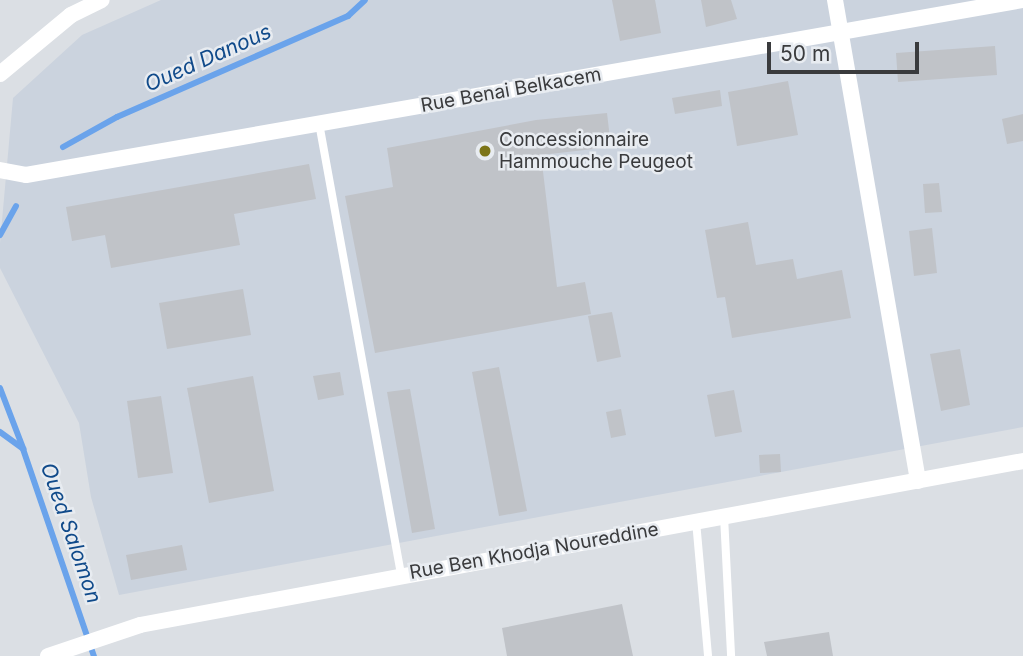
<!DOCTYPE html>
<html>
<head>
<meta charset="utf-8">
<style>
  body { margin:0 }
  #map { position:relative; width:1023px; height:656px; overflow:hidden; background:#dbdfe4; font-family:Inter,sans-serif }
  div>[style] { position:absolute }
  [style*='--x'] { left:calc(var(--x)*1px); top:calc(var(--y)*1px); width:calc(var(--w)*1px); rotate:calc(var(--a)*1deg) }
  .built>* { inset:0; background:#cbd3de }
  .stream>* { height:6px; margin:-3px; padding:0 3px; transform-origin:3px; border-radius:3px; background:#6aa3eb }
  .building>* { inset:0; background:#c0c3c8 }
  .lane>* { height:8px; margin:-4px; padding:0 4px; transform-origin:4px; border-radius:4px; background:#fff }
  .street>* { height:16px; margin:-8px; padding:0 8px; transform-origin:8px; border-radius:8px; background:#fff }
  .dots>* { width:19px; height:19px; translate:-50% -50%; box-sizing:border-box; border:4px solid #e8ecf1; border-radius:50% }
  span { translate:-50% -50%; white-space:nowrap; text-align:center; line-height:1.15; -webkit-text-stroke:5px #e8ecf1; paint-order:stroke }
  .street-label { font-size:19px; color:#3a3b3d }
  .poi-label { font-size:19px; color:#3a3b3d }
  .left { translate:0 -50%; text-align:left }
  .water-label { font-size:21px; color:#104a8a; font-style:italic }
  .scale { position:absolute; left:767px; top:42px; width:152px; height:32px; box-sizing:border-box; border:4px solid #3a3b3d; border-top:0; padding-left:9px; font-size:21px; line-height:24px; white-space:nowrap; color:#3a3b3d; -webkit-text-stroke:5px #e8ecf1; paint-order:stroke }
</style>
</head>
<body>
<div id="map">
  <div class="built">
    <div style="clip-path:polygon(161px 0,1023px 0,1023px 427px,119px 595px,91px 497px,79px 423px,0 268px,0 243px,13px 98px,82px 35px)"></div>
  </div>
  <div class="stream">
    <div style="--x:63;--y:147;--w:62;--a:-29.1"></div>
    <div style="--x:117;--y:117;--w:252;--a:-23.6"></div>
    <div style="--x:348;--y:16;--w:23;--a:-43"></div>
    <div style="--x:0;--y:235;--w:33;--a:-61"></div>
    <div style="--x:0;--y:388;--w:64;--a:69"></div>
    <div style="--x:0;--y:432;--w:29;--a:36"></div>
    <div style="--x:23;--y:449;--w:219;--a:71.1"></div>
  </div>
  <div class="building">
    <div style="clip-path:polygon(612px 0,655px 0,661px 33px,620px 41px)"></div>
    <div style="clip-path:polygon(701px 0,731px 0,737px 19px,706px 27px)"></div>
    <div style="clip-path:polygon(995px 46px,997px 75px,898px 82px,896px 53px)"></div>
    <div style="clip-path:polygon(788px 81px,798px 135px,737px 146px,728px 92px)"></div>
    <div style="clip-path:polygon(720px 90px,722px 106px,675px 114px,672px 98px)"></div>
    <div style="clip-path:polygon(607px 113px,611px 147px,541px 155px,557px 287px,585px 282px,591px 314px,375px 353px,345px 196px,393px 187px,387px 148px,536px 120px)"></div>
    <div style="clip-path:polygon(1023px 114px,1023px 141px,1007px 144px,1002px 119px)"></div>
    <div style="clip-path:polygon(309px 164px,316px 199px,234px 214px,240px 245px,111px 268px,105px 235px,72px 241px,66px 207px)"></div>
    <div style="clip-path:polygon(939px 183px,942px 212px,925px 213px,923px 184px)"></div>
    <div style="clip-path:polygon(748px 222px,756px 265px,793px 259px,797px 279px,842px 270px,851px 318px,732px 338px,725px 297px,717px 298px,705px 230px)"></div>
    <div style="clip-path:polygon(932px 228px,937px 273px,914px 276px,909px 231px)"></div>
    <div style="clip-path:polygon(243px 289px,251px 335px,167px 349px,159px 303px)"></div>
    <div style="clip-path:polygon(612px 312px,621px 357px,597px 362px,588px 316px)"></div>
    <div style="clip-path:polygon(960px 349px,970px 405px,941px 411px,930px 354px)"></div>
    <div style="clip-path:polygon(499px 367px,527px 511px,499px 516px,472px 372px)"></div>
    <div style="clip-path:polygon(340px 372px,344px 395px,318px 400px,313px 376px)"></div>
    <div style="clip-path:polygon(253px 376px,274px 491px,209px 503px,187px 388px)"></div>
    <div style="clip-path:polygon(410px 389px,435px 529px,412px 533px,387px 392px)"></div>
    <div style="clip-path:polygon(734px 390px,742px 432px,715px 437px,707px 395px)"></div>
    <div style="clip-path:polygon(161px 396px,173px 473px,138px 478px,127px 401px)"></div>
    <div style="clip-path:polygon(621px 409px,626px 435px,611px 438px,606px 412px)"></div>
    <div style="clip-path:polygon(780px 454px,781px 472px,760px 473px,759px 455px)"></div>
    <div style="clip-path:polygon(182px 545px,187px 570px,131px 580px,126px 555px)"></div>
    <div style="clip-path:polygon(622px 604px,633px 656px,507px 656px,502px 628px)"></div>
    <div style="clip-path:polygon(829px 632px,833px 656px,767px 656px,764px 642px)"></div>
  </div>
  <div class="lane">
    <div style="--x:319;--y:123;--w:460;--a:79.7"></div>
    <div style="--x:724;--y:516;--w:140;--a:87.1"></div>
    <div style="--x:696;--y:521;--w:136;--a:84.9"></div>
  </div>
  <div class="street">
    <div style="--x:835;--y:0;--w:488;--a:80.2"></div>
    <div style="--x:0;--y:74;--w:92;--a:-39.7"></div>
    <div style="--x:71;--y:15;--w:34;--a:-26"></div>
    <div style="--x:0;--y:170;--w:26;--a:11"></div>
    <div style="--x:26;--y:175;--w:1012;--a:-9.96"></div>
    <div style="--x:48;--y:656;--w:97;--a:-18.6"></div>
    <div style="--x:140;--y:625;--w:898;--a:-10.52"></div>
  </div>
  <div class="dots">
    <div style="left:485px;top:151px;background:#7c7519"></div>
  </div>
  <div class="street-label">
    <span style="left:511px;top:90px;rotate:-10deg">Rue Benai Belkacem</span>
    <span style="left:534px;top:551px;rotate:-10deg">Rue Ben Khodja Noureddine</span>
  </div>
  <div class="poi-label">
    <span class="left" style="left:499px;top:151px">Concessionnaire<br>Hammouche Peugeot</span>
  </div>
  <div class="water-label">
    <span style="left:208px;top:58px;rotate:-24deg">Oued Danous</span>
    <span style="left:71px;top:533px;rotate:71deg">Oued Salomon</span>
  </div>
  <div class="scale">50 m</div>
</div>
</body>
</html>
